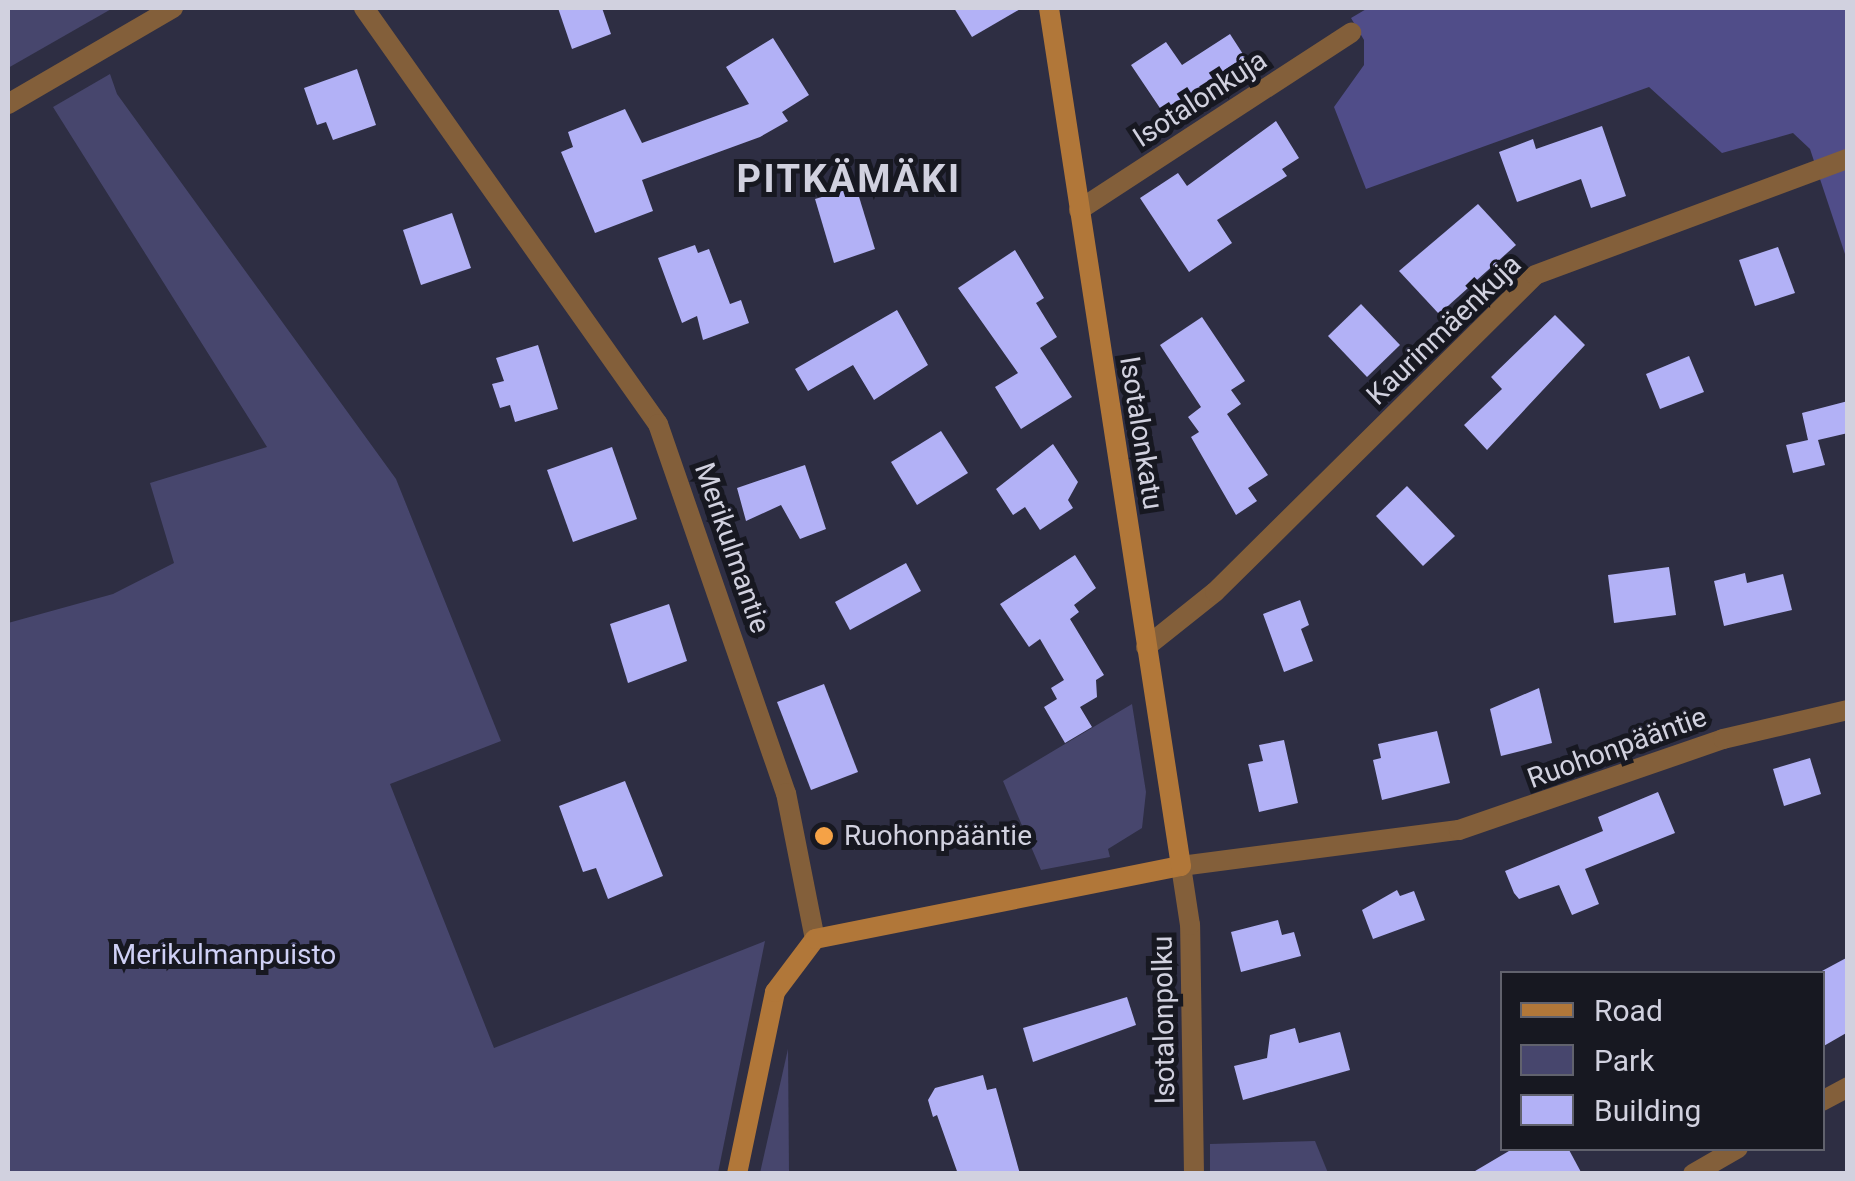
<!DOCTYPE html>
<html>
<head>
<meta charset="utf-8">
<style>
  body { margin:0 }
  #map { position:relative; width:1855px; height:1181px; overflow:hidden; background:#2e2e43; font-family:Roboto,sans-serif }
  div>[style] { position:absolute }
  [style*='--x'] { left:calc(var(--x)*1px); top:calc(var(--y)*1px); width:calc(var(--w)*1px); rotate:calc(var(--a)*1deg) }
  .green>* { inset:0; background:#47466d }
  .forest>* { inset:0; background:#504d89 }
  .building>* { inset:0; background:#b2b1f6 }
  .street>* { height:20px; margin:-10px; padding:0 10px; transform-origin:10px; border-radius:10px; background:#835f3a }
  .secondary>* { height:20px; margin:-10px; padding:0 10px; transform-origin:10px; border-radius:10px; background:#b17739 }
  .dots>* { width:28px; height:28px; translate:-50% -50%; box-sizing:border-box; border:5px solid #171821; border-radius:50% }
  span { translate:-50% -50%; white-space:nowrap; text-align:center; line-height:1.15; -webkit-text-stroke:10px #171821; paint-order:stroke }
  .street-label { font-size:28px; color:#d1d1df }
  .poi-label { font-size:28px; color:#d1d1df }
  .left { translate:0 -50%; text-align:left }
  .park-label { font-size:28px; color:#cfd0f5 }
  .district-label { font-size:38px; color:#d1d1df; font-weight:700; letter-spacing:2.5px }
  .frame { position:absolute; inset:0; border:10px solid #d1d1df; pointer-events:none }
  .legend { position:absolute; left:1500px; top:971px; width:325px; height:180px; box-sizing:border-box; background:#171821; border:2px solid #61626d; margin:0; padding:12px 18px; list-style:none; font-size:30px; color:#d1d1df }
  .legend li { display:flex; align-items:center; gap:20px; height:50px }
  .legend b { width:50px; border:2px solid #61626d }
</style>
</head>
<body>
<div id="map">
  <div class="green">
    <div style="clip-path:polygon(8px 8px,113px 8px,8px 68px)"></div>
    <div style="clip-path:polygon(110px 74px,117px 94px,396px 479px,501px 741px,390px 784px,494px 1048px,765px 941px,718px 1173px,8px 1173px,8px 623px,113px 594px,174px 563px,150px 483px,267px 447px,53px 107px)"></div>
    <div style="clip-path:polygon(1132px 704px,1146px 792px,1142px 828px,1108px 849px,1110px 857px,1041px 870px,1003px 781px)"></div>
    <div style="clip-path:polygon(788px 1049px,789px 1173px,760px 1173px)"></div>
    <div style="clip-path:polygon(1315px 1141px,1328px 1173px,1210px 1173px,1210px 1144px)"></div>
  </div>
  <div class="forest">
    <div style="clip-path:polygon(1368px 8px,1847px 8px,1847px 260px,1810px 149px,1793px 133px,1722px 153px,1649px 87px,1366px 189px,1334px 107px,1364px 65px,1364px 40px,1351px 18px)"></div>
  </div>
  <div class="building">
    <div style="clip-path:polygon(558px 8px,602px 8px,611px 34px,572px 49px)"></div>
    <div style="clip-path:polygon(954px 8px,1022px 8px,972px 37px)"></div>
    <div style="clip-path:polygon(1230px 34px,1250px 65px,1168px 120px,1131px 65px,1166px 42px,1182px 65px)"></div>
    <div style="clip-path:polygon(773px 38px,809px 95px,782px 112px,788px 121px,760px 137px,642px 180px,653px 211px,595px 233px,561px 152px,573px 147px,568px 132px,625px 109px,642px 143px,749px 104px,726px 67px)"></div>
    <div style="clip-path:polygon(357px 69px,376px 125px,333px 140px,326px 122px,317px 125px,304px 88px)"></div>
    <div style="clip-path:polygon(1276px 121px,1299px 158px,1282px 169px,1287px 176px,1217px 220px,1232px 243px,1189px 272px,1140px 198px,1178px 173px,1187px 186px)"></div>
    <div style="clip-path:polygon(1602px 126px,1626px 196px,1591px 208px,1581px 179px,1517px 202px,1499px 152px,1533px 139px,1536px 149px)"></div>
    <div style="clip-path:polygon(856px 187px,875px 249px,834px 263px,815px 199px)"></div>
    <div style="clip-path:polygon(1478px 204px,1516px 245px,1439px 314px,1399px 271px)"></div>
    <div style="clip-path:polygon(452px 213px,471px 268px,421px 285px,403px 230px)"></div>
    <div style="clip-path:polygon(695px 245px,698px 253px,709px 249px,730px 304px,741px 300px,749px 323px,703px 340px,697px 316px,682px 323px,658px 258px)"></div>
    <div style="clip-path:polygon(1778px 247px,1795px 293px,1755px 306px,1739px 260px)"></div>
    <div style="clip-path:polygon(1015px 250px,1044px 298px,1036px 303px,1057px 337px,1040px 348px,1072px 397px,1021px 429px,995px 387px,1018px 373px,958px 288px)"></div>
    <div style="clip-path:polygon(1361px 304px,1400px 345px,1367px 377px,1328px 336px)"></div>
    <div style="clip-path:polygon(897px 310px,928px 365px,874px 400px,853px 365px,808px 391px,795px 369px)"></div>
    <div style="clip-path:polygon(1555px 315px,1585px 345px,1487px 450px,1464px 425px,1502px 389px,1491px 377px)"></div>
    <div style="clip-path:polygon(1202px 317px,1245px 381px,1231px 390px,1241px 404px,1227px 414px,1268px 475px,1248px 488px,1257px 501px,1236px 515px,1191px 437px,1199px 432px,1188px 417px,1201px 407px,1160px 345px)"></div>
    <div style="clip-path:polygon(538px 345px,558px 409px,515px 422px,510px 405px,500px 408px,492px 384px,504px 381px,496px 358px)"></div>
    <div style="clip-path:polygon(1689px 356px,1704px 392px,1660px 409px,1646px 374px)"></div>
    <div style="clip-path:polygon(1848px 401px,1848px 433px,1818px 440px,1825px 465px,1793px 473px,1786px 445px,1808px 440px,1802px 413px)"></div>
    <div style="clip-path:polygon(941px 431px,968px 473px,917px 505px,891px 462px)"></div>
    <div style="clip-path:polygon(1053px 444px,1078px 482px,1068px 500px,1073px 508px,1040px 530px,1025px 507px,1013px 515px,996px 489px)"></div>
    <div style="clip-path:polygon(612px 447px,637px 519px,573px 542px,547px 470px)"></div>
    <div style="clip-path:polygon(805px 465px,826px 529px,800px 539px,781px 505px,746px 521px,737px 488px)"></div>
    <div style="clip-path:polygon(1407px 486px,1455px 536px,1423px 566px,1376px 516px)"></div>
    <div style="clip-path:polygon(1075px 555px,1096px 588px,1074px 605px,1079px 612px,1070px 619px,1104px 675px,1096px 680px,1097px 697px,1080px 707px,1092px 727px,1065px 743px,1044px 707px,1057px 699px,1051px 688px,1064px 680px,1040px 639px,1029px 647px,1000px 604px)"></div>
    <div style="clip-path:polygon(906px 563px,921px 591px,850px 630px,835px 602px)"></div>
    <div style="clip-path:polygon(1669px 567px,1676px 615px,1614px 623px,1608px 575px)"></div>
    <div style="clip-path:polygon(1745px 573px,1747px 583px,1783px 574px,1792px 610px,1724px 626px,1714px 581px)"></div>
    <div style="clip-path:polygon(1300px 600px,1309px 625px,1301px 629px,1313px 661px,1284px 672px,1263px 614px)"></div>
    <div style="clip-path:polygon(669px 604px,687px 661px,628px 683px,610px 624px)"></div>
    <div style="clip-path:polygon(824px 684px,858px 772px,811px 790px,777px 702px)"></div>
    <div style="clip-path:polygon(1539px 688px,1552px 743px,1501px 756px,1490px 709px)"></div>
    <div style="clip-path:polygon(1437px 731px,1450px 783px,1382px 800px,1373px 760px,1381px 758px,1378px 744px)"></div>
    <div style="clip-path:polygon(1284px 740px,1298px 803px,1259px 812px,1248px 764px,1263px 761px,1259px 745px)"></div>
    <div style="clip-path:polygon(1810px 758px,1821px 794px,1784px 806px,1773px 769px)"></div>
    <div style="clip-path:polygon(625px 781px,663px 876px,608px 899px,596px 868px,583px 872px,559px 806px)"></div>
    <div style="clip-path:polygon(1658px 792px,1675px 833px,1585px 869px,1599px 904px,1572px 915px,1559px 885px,1519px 899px,1514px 893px,1505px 871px,1603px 831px,1598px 817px)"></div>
    <div style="clip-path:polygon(1397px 890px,1400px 896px,1414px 891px,1425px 920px,1373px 939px,1362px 910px)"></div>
    <div style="clip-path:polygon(1278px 920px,1282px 935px,1294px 932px,1301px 956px,1241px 972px,1231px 932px)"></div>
    <div style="clip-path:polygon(1848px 957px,1848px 1032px,1822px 1047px,1822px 971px)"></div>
    <div style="clip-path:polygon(1127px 997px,1136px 1025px,1033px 1062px,1023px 1028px)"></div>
    <div style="clip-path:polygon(1295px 1028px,1299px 1043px,1340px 1032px,1350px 1070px,1243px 1100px,1234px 1066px,1267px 1058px,1270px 1035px)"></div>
    <div style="clip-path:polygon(983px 1075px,987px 1090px,996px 1088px,1020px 1174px,958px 1174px,937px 1115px,933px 1117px,928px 1100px,935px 1088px)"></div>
    <div style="clip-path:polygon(1514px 1148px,1568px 1148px,1582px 1174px,1470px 1174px)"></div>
  </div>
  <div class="street">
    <div style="--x:364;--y:8;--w:509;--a:54.75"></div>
    <div style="--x:658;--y:424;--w:391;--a:70.9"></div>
    <div style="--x:786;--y:793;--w:149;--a:78.8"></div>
    <div style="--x:8;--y:104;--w:191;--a:-30.2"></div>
    <div style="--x:1079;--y:210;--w:325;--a:-33.1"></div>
    <div style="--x:1146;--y:647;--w:88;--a:-38.6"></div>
    <div style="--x:1215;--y:592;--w:450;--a:-44.7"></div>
    <div style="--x:1535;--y:275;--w:333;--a:-20.4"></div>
    <div style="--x:1822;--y:1101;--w:30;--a:-28"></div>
    <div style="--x:1194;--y:1174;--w:249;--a:-90.9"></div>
    <div style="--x:1190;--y:925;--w:60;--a:-98.7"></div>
    <div style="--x:1181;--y:866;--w:280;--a:-7.4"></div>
    <div style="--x:1459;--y:830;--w:279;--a:-19"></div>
    <div style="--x:1723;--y:739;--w:128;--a:-13.1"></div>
    <div style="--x:1693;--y:1174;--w:52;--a:-30"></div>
  </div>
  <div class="secondary">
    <div style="--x:737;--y:1174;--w:186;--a:-78.2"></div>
    <div style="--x:775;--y:992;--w:66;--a:-53"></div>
    <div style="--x:815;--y:939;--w:373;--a:-11.3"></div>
    <div style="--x:1181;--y:866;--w:868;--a:-98.75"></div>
  </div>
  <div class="dots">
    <div style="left:824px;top:836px;background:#f5a246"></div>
  </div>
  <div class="street-label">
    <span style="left:1200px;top:99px;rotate:-33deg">Isotalonkuja</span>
    <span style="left:1444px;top:330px;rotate:-44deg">Kaurinmäenkuja</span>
    <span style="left:1141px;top:433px;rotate:81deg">Isotalonkatu</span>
    <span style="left:732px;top:548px;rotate:71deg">Merikulmantie</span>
    <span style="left:1617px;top:748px;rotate:-20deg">Ruohonpääntie</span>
    <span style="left:1164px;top:1020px;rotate:-91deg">Isotalonpolku</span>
  </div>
  <div class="poi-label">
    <span class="left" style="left:844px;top:836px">Ruohonpääntie</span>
  </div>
  <div class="park-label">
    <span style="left:224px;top:955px">Merikulmanpuisto</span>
  </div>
  <div class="district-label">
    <span style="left:849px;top:180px">PITKÄMÄKI</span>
  </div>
  <div class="frame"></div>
  <ul class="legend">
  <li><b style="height:12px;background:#b17739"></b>Road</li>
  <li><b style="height:28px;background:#47466d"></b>Park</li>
  <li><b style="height:28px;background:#b2b1f6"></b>Building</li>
  </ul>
</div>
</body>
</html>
